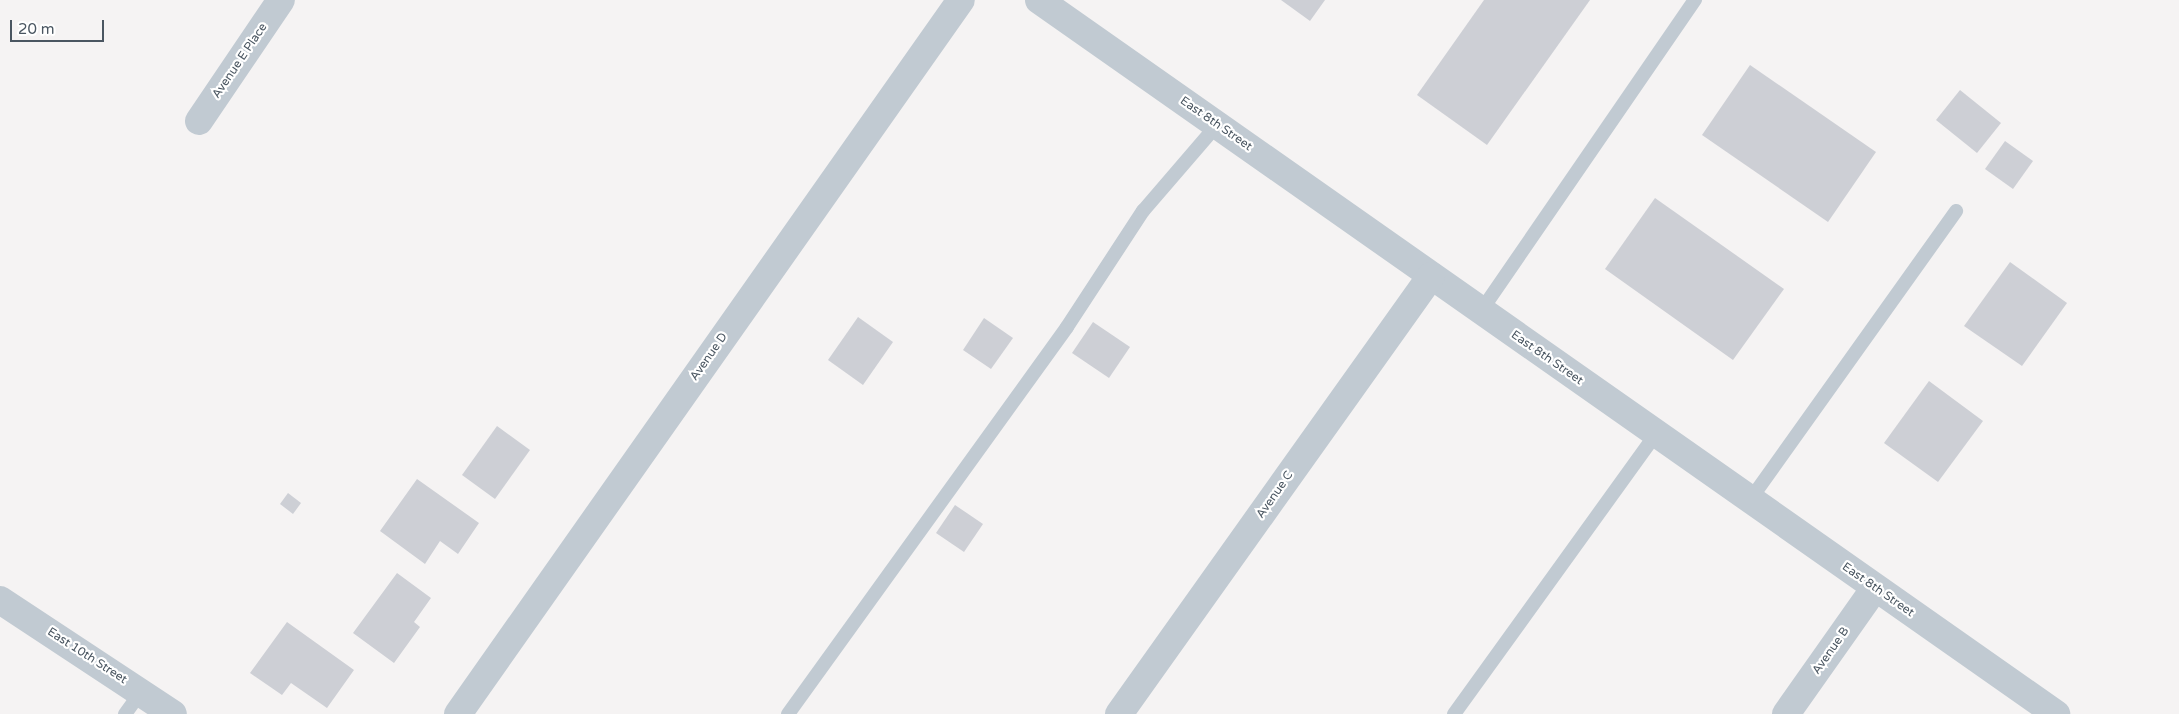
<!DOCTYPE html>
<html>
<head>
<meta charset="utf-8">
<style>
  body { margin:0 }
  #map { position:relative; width:2179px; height:714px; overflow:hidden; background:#f5f3f3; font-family:"Varela Round",sans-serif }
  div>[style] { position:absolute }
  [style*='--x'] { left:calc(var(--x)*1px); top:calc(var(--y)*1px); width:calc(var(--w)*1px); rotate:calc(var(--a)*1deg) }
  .building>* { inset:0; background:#cdcfd5 }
  .lane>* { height:14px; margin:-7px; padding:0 7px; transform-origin:7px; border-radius:7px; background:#c1cad2 }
  .street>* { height:28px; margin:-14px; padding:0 14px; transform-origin:14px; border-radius:14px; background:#c1cad2 }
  span { translate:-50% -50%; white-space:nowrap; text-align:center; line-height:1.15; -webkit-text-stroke:4.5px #fff; paint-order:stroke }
  .street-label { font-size:12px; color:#4a5661 }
  .scale { position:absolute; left:10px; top:20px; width:94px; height:22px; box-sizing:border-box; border:2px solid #4a5661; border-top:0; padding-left:6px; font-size:15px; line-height:18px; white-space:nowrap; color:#4a5661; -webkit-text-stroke:4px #fff; paint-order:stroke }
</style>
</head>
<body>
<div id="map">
  <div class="building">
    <div style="clip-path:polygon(1281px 0,1325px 0,1310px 21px)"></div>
    <div style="clip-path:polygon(1484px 0,1590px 0,1487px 145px,1417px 95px)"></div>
    <div style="clip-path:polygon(1750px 65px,1876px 152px,1828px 222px,1702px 135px)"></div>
    <div style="clip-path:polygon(1960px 90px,2001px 123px,1977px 153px,1936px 120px)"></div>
    <div style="clip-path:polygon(2005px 141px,2033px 161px,2013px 189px,1985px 169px)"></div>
    <div style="clip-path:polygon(1655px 198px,1784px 289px,1733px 360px,1605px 269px)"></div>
    <div style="clip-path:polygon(2010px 262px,2067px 303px,2022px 366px,1964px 326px)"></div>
    <div style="clip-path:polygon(858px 317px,893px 342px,863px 385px,828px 360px)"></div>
    <div style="clip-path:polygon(984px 318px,1013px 338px,991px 369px,963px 350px)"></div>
    <div style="clip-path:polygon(1093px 322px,1130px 347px,1109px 378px,1072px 353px)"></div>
    <div style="clip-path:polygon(1929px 381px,1983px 421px,1938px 482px,1884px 443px)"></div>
    <div style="clip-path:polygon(497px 426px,530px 450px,495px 499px,462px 475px)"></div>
    <div style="clip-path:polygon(417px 479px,479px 523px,458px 554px,440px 541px,425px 564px,380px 531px)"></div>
    <div style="clip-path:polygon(288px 493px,301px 503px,293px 514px,280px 504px)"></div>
    <div style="clip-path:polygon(955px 505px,983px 524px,964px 552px,936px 533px)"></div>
    <div style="clip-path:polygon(397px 573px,431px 598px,414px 622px,420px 627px,394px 663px,353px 633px)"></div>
    <div style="clip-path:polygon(287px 622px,354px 670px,327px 708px,291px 683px,282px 695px,250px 673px)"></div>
  </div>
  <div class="lane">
    <div style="--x:1481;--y:311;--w:378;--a:-55.5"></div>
    <div style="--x:1750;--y:500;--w:355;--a:-54.5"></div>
    <div style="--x:125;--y:714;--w:27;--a:-54"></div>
    <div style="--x:788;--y:714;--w:477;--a:-54.2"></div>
    <div style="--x:1067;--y:327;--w:139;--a:-56.8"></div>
    <div style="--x:1143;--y:211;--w:113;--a:-49.3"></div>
    <div style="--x:1454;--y:714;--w:345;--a:-54.2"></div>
  </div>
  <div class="street">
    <div style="--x:1039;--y:0;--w:1243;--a:35.07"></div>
    <div style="--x:199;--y:121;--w:146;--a:-55.9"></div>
    <div style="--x:0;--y:600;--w:207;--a:33.4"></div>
    <div style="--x:458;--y:714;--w:873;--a:-54.84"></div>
    <div style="--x:1119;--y:714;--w:538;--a:-54.54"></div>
    <div style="--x:1786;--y:714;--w:154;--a:-54.8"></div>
  </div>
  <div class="street-label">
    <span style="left:240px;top:61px;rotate:-56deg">Avenue E Place</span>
    <span style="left:1216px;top:124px;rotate:35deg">East 8th Street</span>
    <span style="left:709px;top:357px;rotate:-55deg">Avenue D</span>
    <span style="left:1547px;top:358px;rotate:35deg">East 8th Street</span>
    <span style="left:1275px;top:495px;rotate:-55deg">Avenue C</span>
    <span style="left:1878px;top:590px;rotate:35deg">East 8th Street</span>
    <span style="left:1831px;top:651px;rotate:-55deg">Avenue B</span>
    <span style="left:87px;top:656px;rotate:33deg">East 10th Street</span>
  </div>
  <div class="scale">20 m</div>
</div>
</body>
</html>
